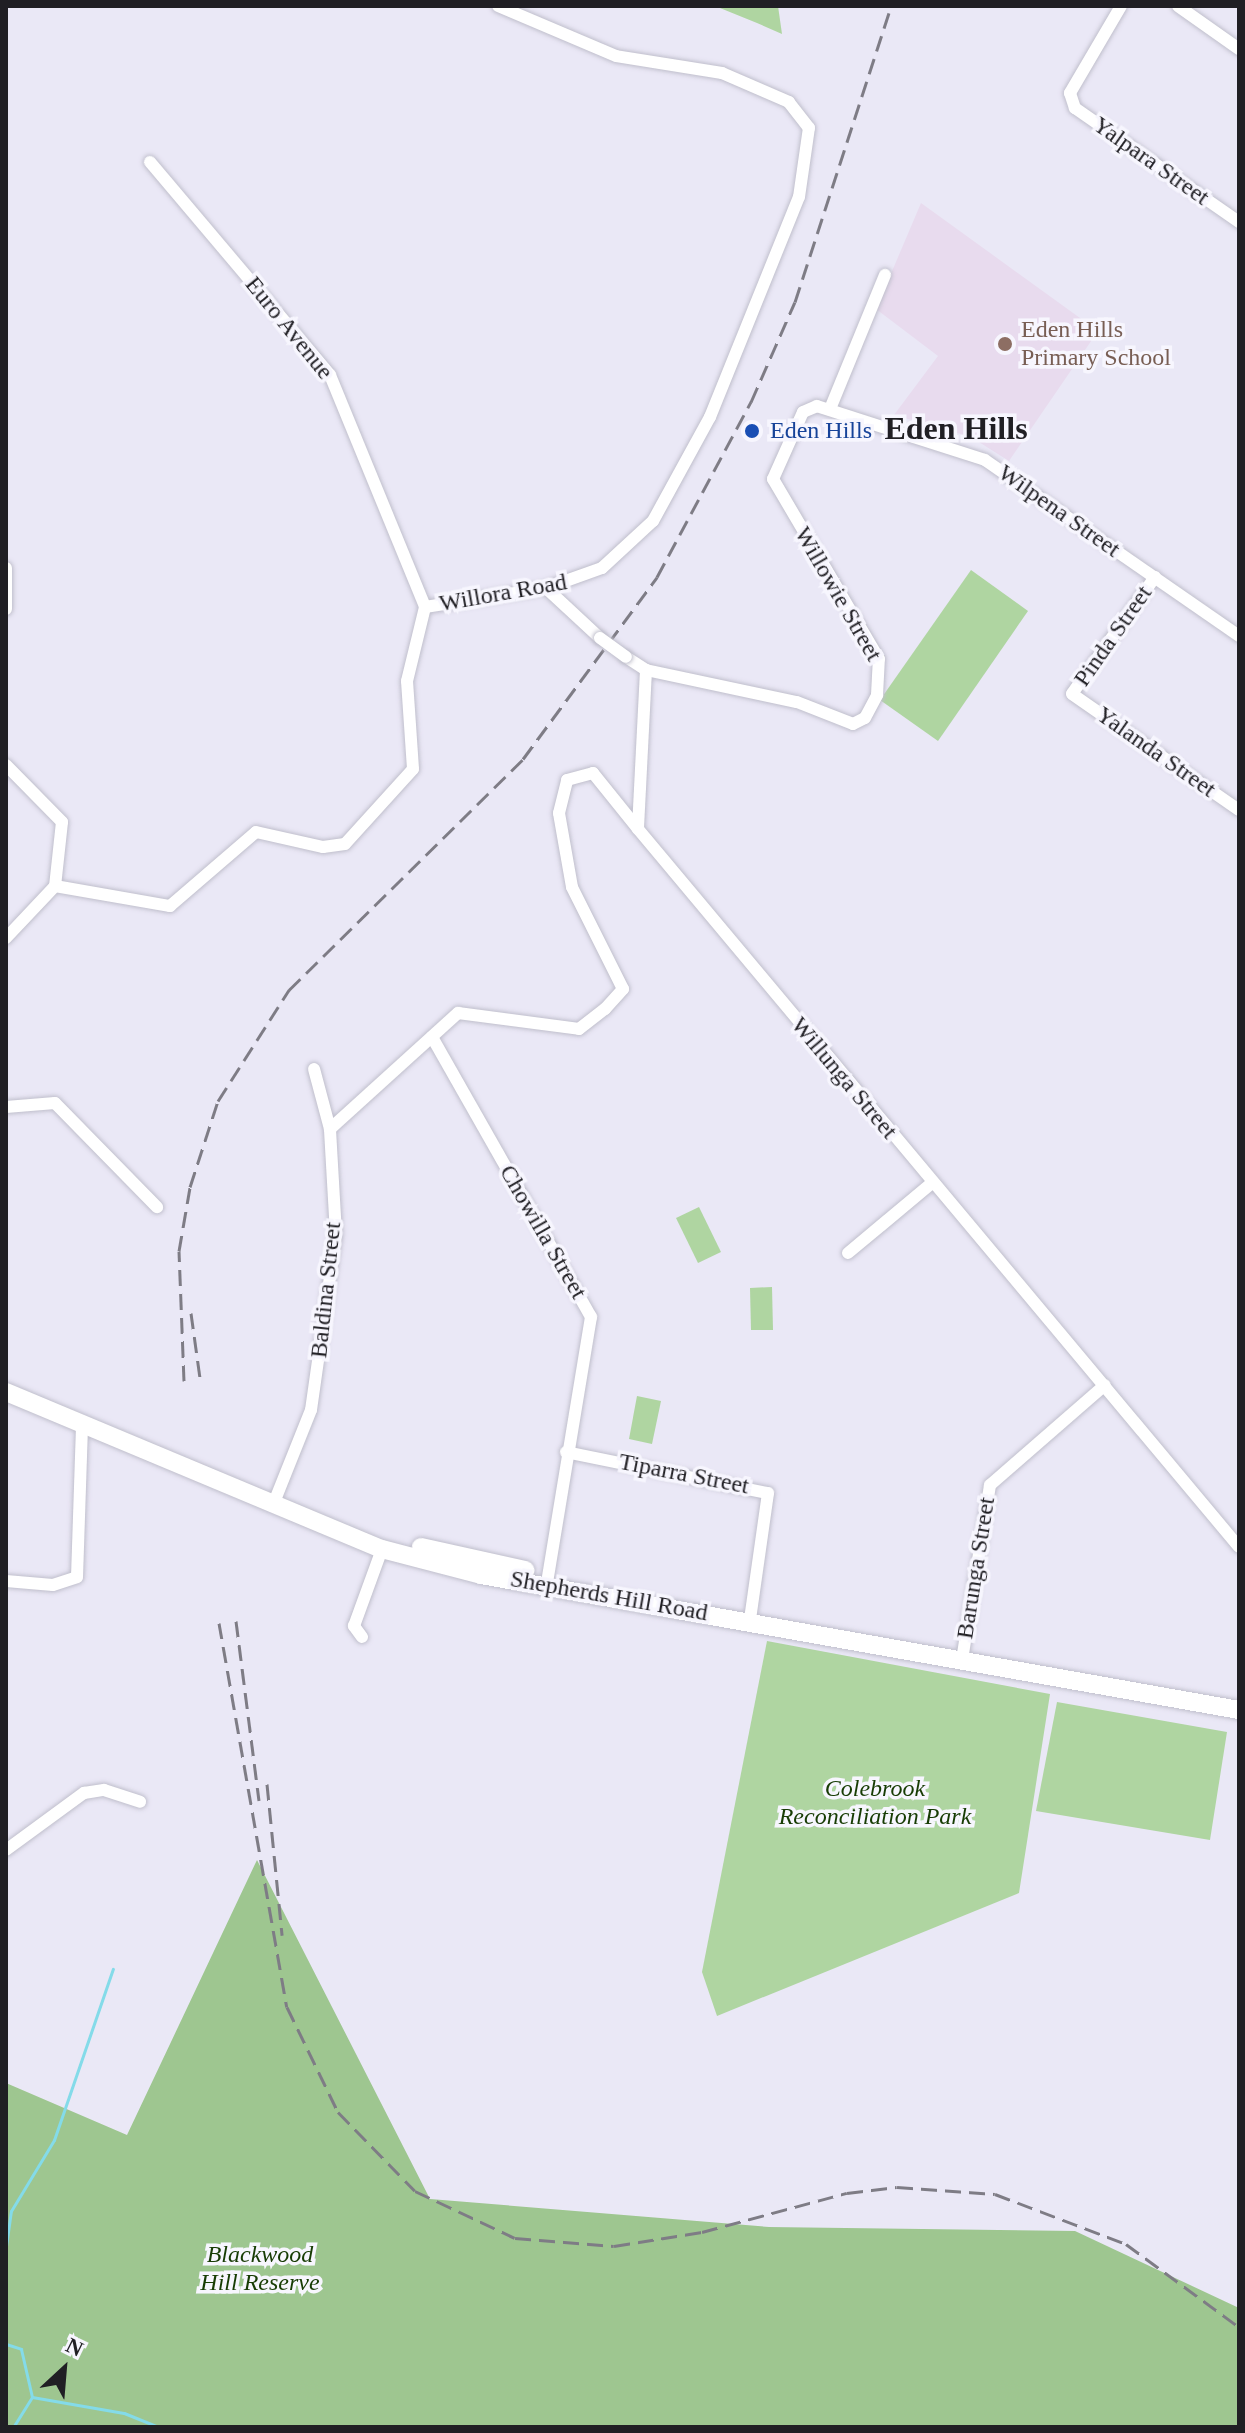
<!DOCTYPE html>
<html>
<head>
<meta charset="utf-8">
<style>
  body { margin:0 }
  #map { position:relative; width:1245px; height:2433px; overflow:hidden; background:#eae8f6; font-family:"Times New Roman",serif }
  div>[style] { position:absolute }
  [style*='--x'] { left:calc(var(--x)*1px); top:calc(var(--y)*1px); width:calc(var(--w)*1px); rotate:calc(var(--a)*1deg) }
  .education>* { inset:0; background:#e8dbee }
  .green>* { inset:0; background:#afd5a1 }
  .forest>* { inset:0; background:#9ec690 }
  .stream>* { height:3px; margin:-1.5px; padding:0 1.5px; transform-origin:1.5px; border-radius:1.5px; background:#84dbe9 }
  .roads { filter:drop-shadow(0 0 2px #c0bfcc) drop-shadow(0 0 2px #c0bfcc) }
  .minor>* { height:12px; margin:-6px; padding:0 6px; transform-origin:6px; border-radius:6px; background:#fff }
  .secondary>* { height:18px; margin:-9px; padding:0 9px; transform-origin:9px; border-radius:9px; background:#fff }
  .rail>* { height:3px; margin-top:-1.5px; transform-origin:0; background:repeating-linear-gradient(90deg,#7e7c85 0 16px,transparent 0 24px) }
  .bridges { filter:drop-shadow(0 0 2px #c0bfcc) drop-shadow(0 0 2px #c0bfcc) }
  .minor-bridge>* { height:12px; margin:-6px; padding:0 6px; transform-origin:6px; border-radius:6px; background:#fff }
  .dots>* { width:22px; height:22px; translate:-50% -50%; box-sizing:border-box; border:4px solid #f7f6fe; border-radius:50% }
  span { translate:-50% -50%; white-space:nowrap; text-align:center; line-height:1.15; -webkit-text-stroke:7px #f7f6fe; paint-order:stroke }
  .street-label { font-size:24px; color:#201f24 }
  .education-label { font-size:24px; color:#785e54 }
  .left { translate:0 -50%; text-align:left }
  .transit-label { font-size:24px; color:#164399 }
  .park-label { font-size:24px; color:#173c04; font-style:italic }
  .district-label { font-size:32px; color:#201f24; font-weight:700 }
  .frame { position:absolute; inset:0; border:8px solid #201f24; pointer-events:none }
  .north { position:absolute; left:24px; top:2329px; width:80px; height:80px; -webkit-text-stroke:6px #f7f6fe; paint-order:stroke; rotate:26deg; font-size:22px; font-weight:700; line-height:32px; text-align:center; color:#201f24 }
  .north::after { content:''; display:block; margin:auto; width:28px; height:36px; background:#201f24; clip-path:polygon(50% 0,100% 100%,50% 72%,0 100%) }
</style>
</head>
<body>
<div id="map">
  <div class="education">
    <div style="clip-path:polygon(921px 203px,1098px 331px,1009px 461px,971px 437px,894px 415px,938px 356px,876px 309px)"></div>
  </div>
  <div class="green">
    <div style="clip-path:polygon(715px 6px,778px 6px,782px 34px,757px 23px)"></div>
    <div style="clip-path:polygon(971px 570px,1028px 611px,938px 741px,880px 700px)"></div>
    <div style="clip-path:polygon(699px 1207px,721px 1252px,698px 1263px,676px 1218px)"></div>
    <div style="clip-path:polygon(772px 1287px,773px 1330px,751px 1330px,750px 1288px)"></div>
    <div style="clip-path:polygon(637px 1396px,661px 1401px,652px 1444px,629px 1439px)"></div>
    <div style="clip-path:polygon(767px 1641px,1050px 1694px,1019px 1893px,717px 2016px,702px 1972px)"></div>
    <div style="clip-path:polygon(1057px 1702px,1227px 1732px,1210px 1840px,1036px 1811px)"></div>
  </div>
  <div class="forest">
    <div style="clip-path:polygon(257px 1860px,430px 2199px,769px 2227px,1075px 2231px,1239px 2308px,1239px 2427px,6px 2427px,6px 2083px,127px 2135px)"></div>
  </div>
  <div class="stream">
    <div style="--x:6;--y:2246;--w:35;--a:-82"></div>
    <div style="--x:11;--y:2211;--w:83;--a:-58.8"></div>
    <div style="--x:54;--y:2140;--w:181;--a:-71"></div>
    <div style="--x:6;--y:2344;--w:16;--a:18"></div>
    <div style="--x:21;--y:2349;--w:49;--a:77.1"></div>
    <div style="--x:32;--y:2397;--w:36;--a:122"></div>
    <div style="--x:32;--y:2397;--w:93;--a:9.9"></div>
    <div style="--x:124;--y:2413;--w:37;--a:22"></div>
  </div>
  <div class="roads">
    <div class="minor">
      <div style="--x:1121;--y:6;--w:101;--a:120.4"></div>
      <div style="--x:1070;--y:93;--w:16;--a:72"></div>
      <div style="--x:1075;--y:108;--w:200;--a:34.8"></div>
      <div style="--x:1178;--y:6;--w:75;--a:35.2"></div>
      <div style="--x:150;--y:162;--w:279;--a:49.8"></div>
      <div style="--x:330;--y:375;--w:251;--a:67.7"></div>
      <div style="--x:830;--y:409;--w:145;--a:-67.7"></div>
      <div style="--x:6;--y:568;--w:41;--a:90"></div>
      <div style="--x:1155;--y:577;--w:143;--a:125.4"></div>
      <div style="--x:1072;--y:694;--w:203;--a:34.8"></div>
      <div style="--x:546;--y:588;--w:74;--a:42.8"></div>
      <div style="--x:626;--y:657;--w:24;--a:33"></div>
      <div style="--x:646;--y:670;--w:159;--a:92.9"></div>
      <div style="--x:638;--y:829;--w:936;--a:50.07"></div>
      <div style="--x:646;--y:670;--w:154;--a:12"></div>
      <div style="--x:797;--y:702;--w:60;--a:21.4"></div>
      <div style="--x:853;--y:724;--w:13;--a:-27"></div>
      <div style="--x:865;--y:718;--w:26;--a:-62"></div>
      <div style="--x:877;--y:695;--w:36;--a:-87"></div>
      <div style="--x:879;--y:659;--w:209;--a:-120.5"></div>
      <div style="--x:773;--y:479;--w:73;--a:-65.9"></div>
      <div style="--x:803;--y:412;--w:15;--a:-23"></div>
      <div style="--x:817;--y:406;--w:176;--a:17.8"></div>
      <div style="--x:985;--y:460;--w:309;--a:34.7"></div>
      <div style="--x:6;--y:765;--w:80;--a:45.5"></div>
      <div style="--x:62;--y:822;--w:64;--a:96.2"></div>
      <div style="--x:6;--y:938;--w:71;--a:-46.7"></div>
      <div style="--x:55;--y:886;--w:117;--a:9.9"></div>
      <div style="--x:170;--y:906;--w:113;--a:-40.7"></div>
      <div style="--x:256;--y:832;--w:69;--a:12.6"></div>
      <div style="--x:323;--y:847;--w:22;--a:-8"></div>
      <div style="--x:345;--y:844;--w:101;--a:-47.8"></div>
      <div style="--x:413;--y:769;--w:88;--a:-93.9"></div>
      <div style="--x:407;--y:681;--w:76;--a:-76.3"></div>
      <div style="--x:425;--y:607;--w:122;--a:-8.9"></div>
      <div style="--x:546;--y:588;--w:59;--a:-19.7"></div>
      <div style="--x:602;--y:568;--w:69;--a:-42.7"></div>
      <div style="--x:653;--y:521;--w:119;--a:-61.3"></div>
      <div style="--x:710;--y:417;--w:237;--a:-68"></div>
      <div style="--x:799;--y:197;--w:70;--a:-81.8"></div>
      <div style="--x:809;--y:128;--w:33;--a:-128"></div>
      <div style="--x:789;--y:102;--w:73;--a:-156.6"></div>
      <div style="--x:722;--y:73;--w:107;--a:-170.9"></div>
      <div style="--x:616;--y:56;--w:128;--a:-157"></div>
      <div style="--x:432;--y:1037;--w:322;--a:60.4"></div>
      <div style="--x:591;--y:1317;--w:271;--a:99.4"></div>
      <div style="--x:6;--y:1107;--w:49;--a:-4.7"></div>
      <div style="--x:55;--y:1103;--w:146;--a:45.6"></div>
      <div style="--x:330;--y:1129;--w:173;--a:-42.2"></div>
      <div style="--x:458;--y:1013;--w:122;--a:7.5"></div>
      <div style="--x:579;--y:1029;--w:33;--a:-38"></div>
      <div style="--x:605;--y:1009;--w:27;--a:-48"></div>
      <div style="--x:623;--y:989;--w:114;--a:-116.6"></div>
      <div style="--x:572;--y:887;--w:75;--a:-100"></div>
      <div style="--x:559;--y:813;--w:34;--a:-76"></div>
      <div style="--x:567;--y:780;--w:27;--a:-15"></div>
      <div style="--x:593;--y:773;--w:72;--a:51.2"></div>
      <div style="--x:848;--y:1253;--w:109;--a:-39.8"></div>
      <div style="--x:566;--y:1452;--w:206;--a:11.5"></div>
      <div style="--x:768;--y:1493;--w:127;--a:98.1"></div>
      <div style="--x:273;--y:1505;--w:102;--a:-68.2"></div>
      <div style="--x:311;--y:1410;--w:178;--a:-81.9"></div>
      <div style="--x:336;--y:1234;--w:105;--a:-93.3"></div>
      <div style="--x:330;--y:1129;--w:62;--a:-104.9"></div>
      <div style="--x:6;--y:1581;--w:47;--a:4.9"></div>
      <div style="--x:53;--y:1585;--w:25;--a:-18"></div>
      <div style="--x:77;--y:1577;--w:150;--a:-88.1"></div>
      <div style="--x:362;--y:1637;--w:14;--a:-126"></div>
      <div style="--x:354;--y:1626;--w:82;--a:-70"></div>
      <div style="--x:962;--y:1660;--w:177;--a:-80.9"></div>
      <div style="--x:990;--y:1485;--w:152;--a:-41"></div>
      <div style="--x:6;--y:1850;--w:97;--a:-36.2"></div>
      <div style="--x:84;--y:1793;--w:20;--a:-9"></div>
      <div style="--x:104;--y:1790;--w:38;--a:18"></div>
    </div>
    <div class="secondary">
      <div style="--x:6;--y:1392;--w:407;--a:22.7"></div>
      <div style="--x:382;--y:1549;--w:102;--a:14.7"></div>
      <div style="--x:481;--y:1575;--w:770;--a:10.1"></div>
      <div style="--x:421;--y:1547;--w:107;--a:12.5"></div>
    </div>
  </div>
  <div class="rail">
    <div style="--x:191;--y:1313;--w:66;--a:82.1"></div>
    <div style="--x:184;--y:1381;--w:130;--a:-92.2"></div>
    <div style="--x:179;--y:1251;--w:65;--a:-80.2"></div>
    <div style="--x:190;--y:1187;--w:90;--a:-72"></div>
    <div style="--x:218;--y:1101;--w:132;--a:-57.4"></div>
    <div style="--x:289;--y:990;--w:329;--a:-44.6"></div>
    <div style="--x:523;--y:759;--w:226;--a:-53.6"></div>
    <div style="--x:657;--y:577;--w:199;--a:-61.8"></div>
    <div style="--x:751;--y:402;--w:109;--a:-66.3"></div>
    <div style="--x:795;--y:302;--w:311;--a:-72"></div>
    <div style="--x:236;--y:1621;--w:181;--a:82.7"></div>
    <div style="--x:219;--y:1623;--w:390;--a:80"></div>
    <div style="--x:287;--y:2007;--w:117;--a:64.1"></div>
    <div style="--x:338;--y:2112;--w:110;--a:45.7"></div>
    <div style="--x:415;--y:2191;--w:110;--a:25.2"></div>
    <div style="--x:515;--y:2238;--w:99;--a:4.6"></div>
    <div style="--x:614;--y:2246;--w:89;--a:-9"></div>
    <div style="--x:702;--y:2232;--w:150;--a:-15.1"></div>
    <div style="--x:847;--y:2193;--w:50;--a:-6.8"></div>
    <div style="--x:897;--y:2187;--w:98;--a:4.1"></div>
    <div style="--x:995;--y:2194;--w:140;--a:20.9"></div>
    <div style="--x:1126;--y:2244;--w:140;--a:36.3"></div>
    <div style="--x:267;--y:1784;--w:152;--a:84.3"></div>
  </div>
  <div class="bridges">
    <div class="minor-bridge">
      <div style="--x:600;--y:638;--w:32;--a:36"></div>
    </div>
  </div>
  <div class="dots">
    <div style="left:1005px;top:344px;background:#8d6e63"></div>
    <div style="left:752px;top:431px;background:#1a4fb4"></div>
  </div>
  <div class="street-label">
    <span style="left:1151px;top:161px;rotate:35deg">Yalpara Street</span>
    <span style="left:289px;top:328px;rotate:51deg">Euro Avenue</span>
    <span style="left:1059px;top:511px;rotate:35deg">Wilpena Street</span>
    <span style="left:503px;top:593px;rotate:-10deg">Willora Road</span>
    <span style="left:838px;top:594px;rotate:60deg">Willowie Street</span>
    <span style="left:1113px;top:636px;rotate:-55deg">Pinda Street</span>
    <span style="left:1156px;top:752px;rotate:35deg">Yalanda Street</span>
    <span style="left:844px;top:1078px;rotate:50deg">Willunga Street</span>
    <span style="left:543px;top:1232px;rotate:60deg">Chowilla Street</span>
    <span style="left:326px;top:1290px;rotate:-84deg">Baldina Street</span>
    <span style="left:684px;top:1474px;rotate:11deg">Tiparra Street</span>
    <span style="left:976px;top:1568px;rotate:-81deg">Barunga Street</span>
    <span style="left:609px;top:1596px;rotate:10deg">Shepherds Hill Road</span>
  </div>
  <div class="education-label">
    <span class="left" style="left:1021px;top:344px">Eden Hills<br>Primary School</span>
  </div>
  <div class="transit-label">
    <span class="left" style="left:770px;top:431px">Eden Hills</span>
  </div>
  <div class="park-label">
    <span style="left:875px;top:1803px">Colebrook<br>Reconciliation Park</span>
    <span style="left:260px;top:2269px">Blackwood<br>Hill Reserve</span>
  </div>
  <div class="district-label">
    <span style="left:956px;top:428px">Eden Hills</span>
  </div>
  <div class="frame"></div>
  <div class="north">N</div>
</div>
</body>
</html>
